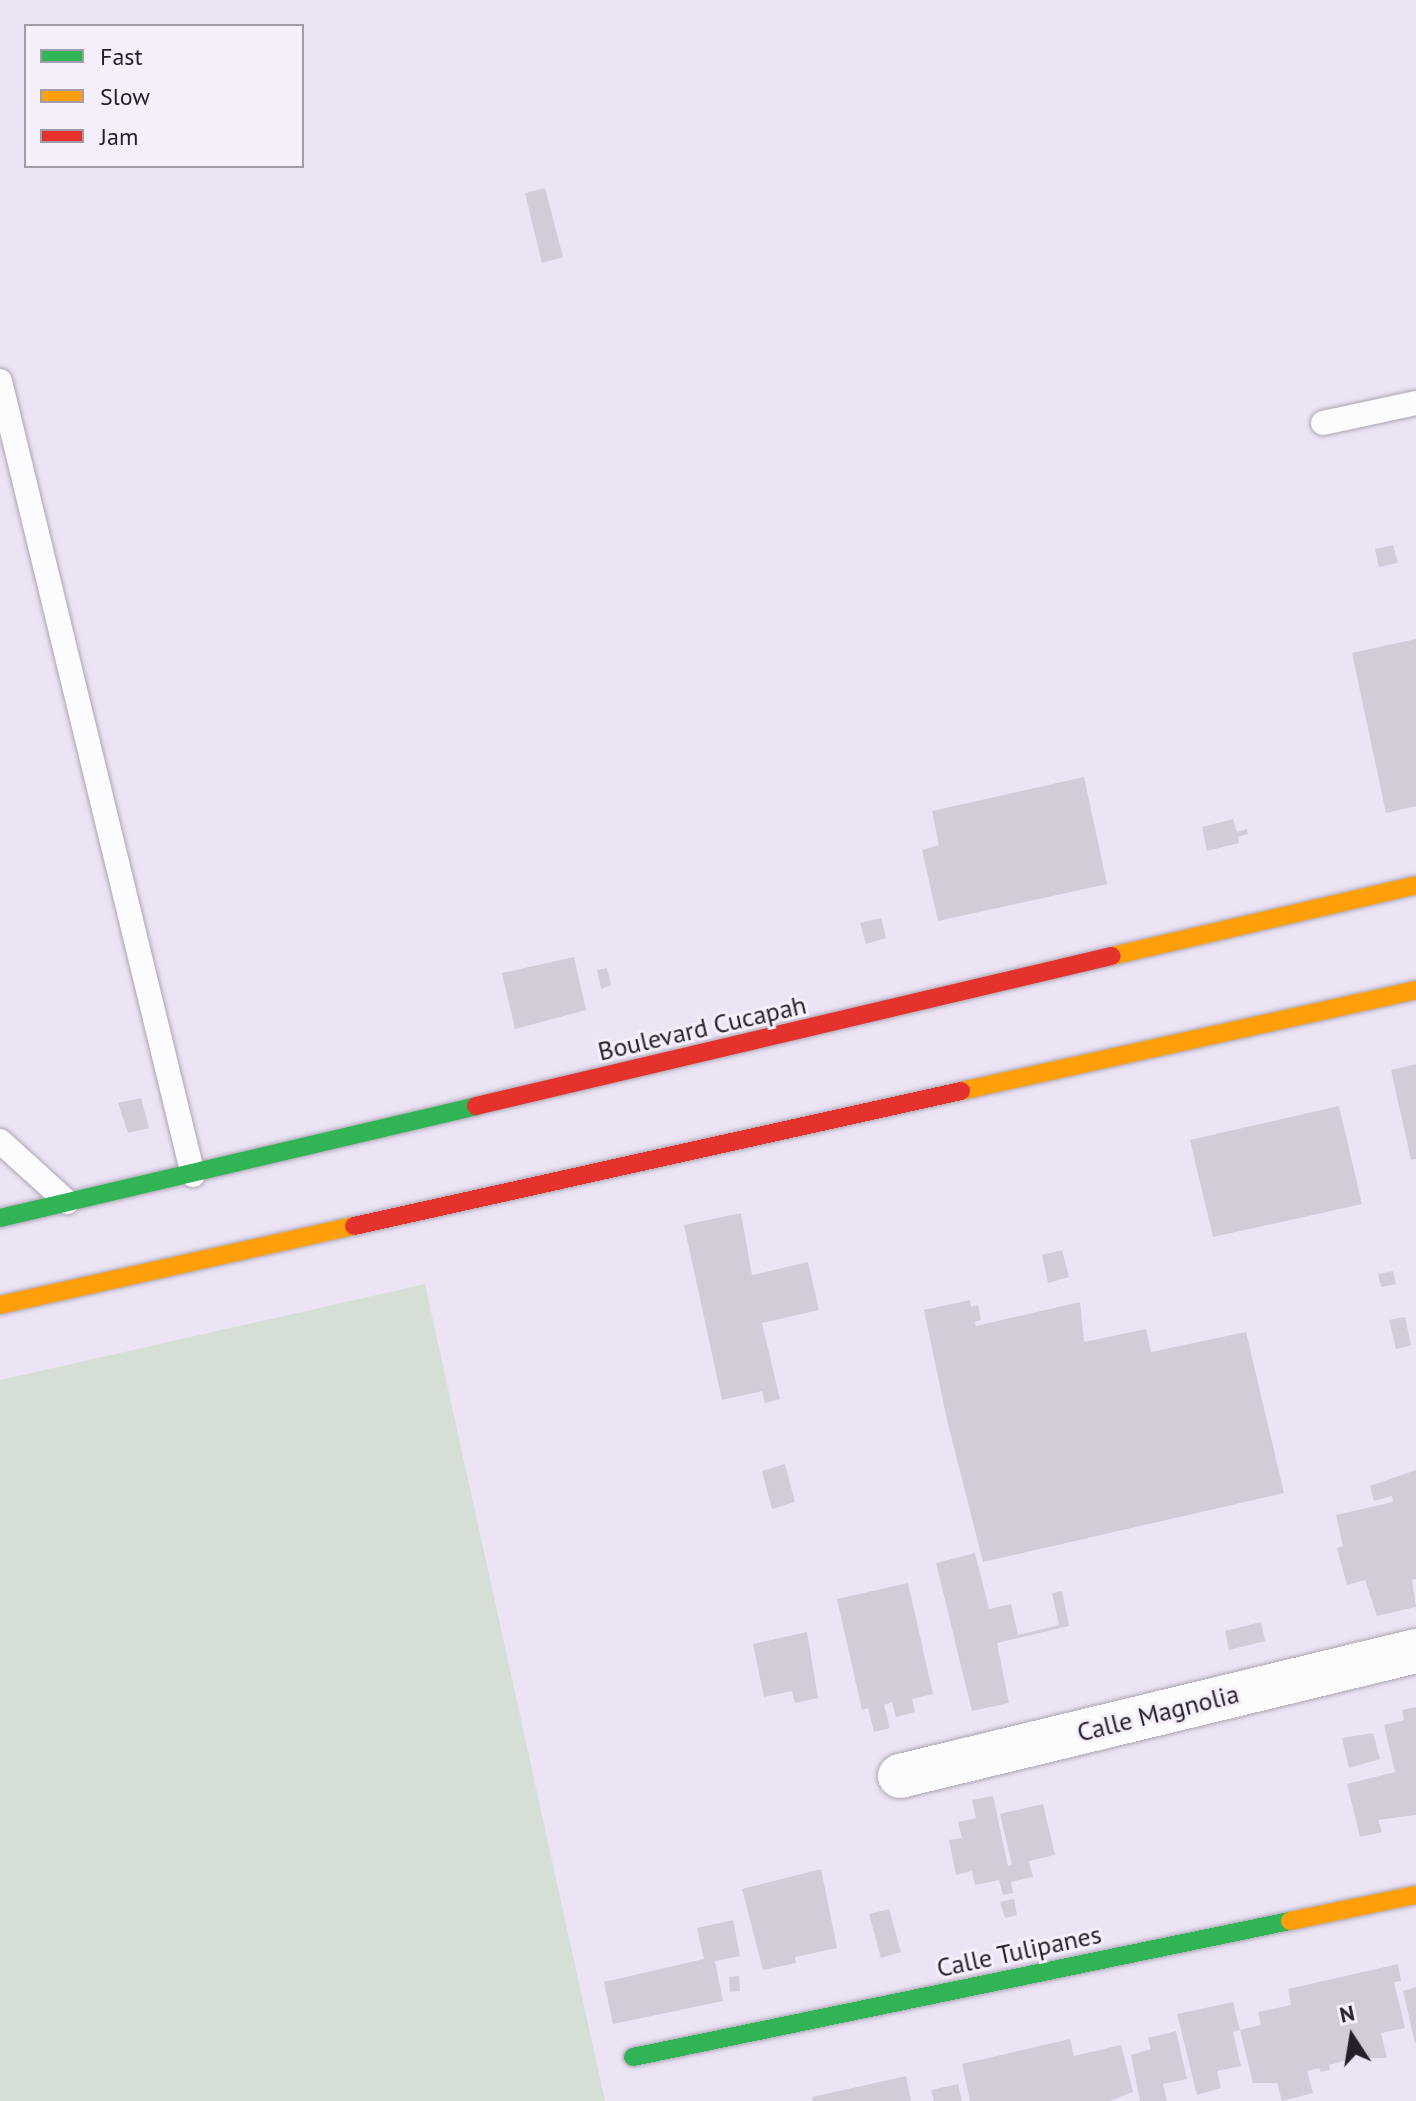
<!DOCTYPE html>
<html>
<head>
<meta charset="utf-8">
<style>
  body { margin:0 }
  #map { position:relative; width:1416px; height:2101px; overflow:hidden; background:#ece4f5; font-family:"PT Sans",sans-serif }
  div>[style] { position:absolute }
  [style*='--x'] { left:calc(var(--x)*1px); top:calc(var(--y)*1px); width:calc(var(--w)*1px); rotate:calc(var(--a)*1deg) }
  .green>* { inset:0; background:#d6dfd6 }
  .building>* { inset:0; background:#d2cbd8 }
  .roads { filter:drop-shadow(0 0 2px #aca5b2) drop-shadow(0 0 2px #aca5b2) }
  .lane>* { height:24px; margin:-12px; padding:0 12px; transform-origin:12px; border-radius:12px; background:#fcfbfe }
  .street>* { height:44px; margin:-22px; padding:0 22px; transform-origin:22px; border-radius:22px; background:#fcfbfe }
  .fast>* { height:18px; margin:-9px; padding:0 9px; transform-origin:9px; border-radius:9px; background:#30b455 }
  .slow>* { height:18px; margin:-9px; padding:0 9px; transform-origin:9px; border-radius:9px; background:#ff9f0a }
  .jam>* { height:18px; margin:-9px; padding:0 9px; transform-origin:9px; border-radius:9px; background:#e5322d }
  span { translate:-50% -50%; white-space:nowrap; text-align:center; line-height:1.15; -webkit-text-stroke:6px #f5effb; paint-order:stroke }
  .street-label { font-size:26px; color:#241f29 }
  .legend { position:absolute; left:24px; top:24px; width:280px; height:144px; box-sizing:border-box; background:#f5effb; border:2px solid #a19ca7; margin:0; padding:10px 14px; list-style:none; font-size:24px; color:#241f29 }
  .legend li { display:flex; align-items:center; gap:16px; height:40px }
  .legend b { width:40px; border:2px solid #a19ca7 }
  .north { position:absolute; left:1312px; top:1997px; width:80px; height:80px; -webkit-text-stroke:6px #f5effb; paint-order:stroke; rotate:348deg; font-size:22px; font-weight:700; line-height:32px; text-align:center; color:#241f29 }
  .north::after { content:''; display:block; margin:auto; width:28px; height:36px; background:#241f29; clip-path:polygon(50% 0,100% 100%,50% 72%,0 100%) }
</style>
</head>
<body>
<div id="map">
  <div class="green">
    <div style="clip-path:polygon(425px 1284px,605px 2101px,0 2101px,0 1380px)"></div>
  </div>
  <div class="building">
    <div style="clip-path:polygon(545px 188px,563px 257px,542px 263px,525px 193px)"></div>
    <div style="clip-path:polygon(1393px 545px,1398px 563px,1379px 567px,1375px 549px)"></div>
    <div style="clip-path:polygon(1416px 639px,1416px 806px,1386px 813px,1352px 653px)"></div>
    <div style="clip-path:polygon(1084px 777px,1107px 884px,938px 921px,922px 850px,939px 845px,932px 811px)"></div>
    <div style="clip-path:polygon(1233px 819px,1237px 832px,1247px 829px,1248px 834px,1238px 837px,1239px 843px,1207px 851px,1202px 827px)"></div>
    <div style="clip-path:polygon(881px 918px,886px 938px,866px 944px,860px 923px)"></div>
    <div style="clip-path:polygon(574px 957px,586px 1010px,515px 1029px,502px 973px)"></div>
    <div style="clip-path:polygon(607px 968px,611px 985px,601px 989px,597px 970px)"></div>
    <div style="clip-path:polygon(1416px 1064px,1416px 1159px,1411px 1160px,1391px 1070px)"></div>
    <div style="clip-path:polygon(141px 1098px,149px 1128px,128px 1133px,118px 1103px)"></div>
    <div style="clip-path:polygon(1339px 1106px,1362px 1204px,1213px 1237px,1190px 1140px)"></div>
    <div style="clip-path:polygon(741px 1213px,752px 1275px,808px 1262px,819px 1310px,762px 1323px,780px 1399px,765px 1403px,762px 1391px,722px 1400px,684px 1225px)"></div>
    <div style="clip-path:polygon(1062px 1250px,1069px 1277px,1048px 1283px,1042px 1255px)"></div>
    <div style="clip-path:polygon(1393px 1271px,1396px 1284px,1381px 1287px,1378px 1274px)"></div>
    <div style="clip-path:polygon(970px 1300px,971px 1307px,978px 1305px,981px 1320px,975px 1322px,976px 1326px,1080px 1302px,1084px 1342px,1146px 1329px,1151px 1352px,1246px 1332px,1284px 1493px,983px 1562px,947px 1420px,924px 1310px)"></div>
    <div style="clip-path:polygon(1405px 1317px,1411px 1345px,1396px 1349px,1389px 1320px)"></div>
    <div style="clip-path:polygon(785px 1464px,795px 1502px,772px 1509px,762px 1471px)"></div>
    <div style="clip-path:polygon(1416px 1470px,1416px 1579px,1412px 1580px,1416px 1607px,1377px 1616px,1365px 1580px,1347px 1585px,1337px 1548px,1343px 1546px,1336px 1515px,1393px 1502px,1392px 1496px,1374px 1501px,1370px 1486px)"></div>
    <div style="clip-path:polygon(975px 1553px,989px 1609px,1011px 1604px,1018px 1635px,1059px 1625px,1052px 1593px,1062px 1591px,1069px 1626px,997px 1643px,1009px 1703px,972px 1711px,936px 1563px)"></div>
    <div style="clip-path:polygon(908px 1583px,933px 1694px,912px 1699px,915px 1712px,896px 1717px,892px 1702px,884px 1705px,890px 1728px,874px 1732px,868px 1708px,862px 1710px,837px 1599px)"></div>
    <div style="clip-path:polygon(1261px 1622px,1265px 1641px,1229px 1650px,1225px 1631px)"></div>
    <div style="clip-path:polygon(807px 1632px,818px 1698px,795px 1703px,792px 1691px,764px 1697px,753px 1644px)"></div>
    <div style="clip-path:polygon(1416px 1707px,1416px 1815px,1378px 1820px,1382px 1832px,1360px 1837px,1347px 1784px,1395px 1772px,1384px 1725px,1404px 1720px,1402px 1710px)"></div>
    <div style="clip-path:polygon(1373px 1733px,1380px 1759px,1349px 1768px,1342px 1738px)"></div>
    <div style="clip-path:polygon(993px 1796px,1008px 1866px,1012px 1865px,1000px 1814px,1043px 1804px,1055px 1855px,1029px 1861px,1033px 1877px,1011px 1882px,1013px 1893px,1003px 1895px,999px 1880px,975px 1885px,972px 1871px,956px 1875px,949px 1840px,962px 1838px,958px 1822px,976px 1818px,972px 1800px)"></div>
    <div style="clip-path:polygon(821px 1869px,837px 1948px,795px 1957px,796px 1963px,763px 1970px,742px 1889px)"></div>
    <div style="clip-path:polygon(1014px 1899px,1017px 1915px,1005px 1918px,1000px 1902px)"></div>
    <div style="clip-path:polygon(889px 1909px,901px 1952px,881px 1958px,869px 1914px)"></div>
    <div style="clip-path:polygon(733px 1920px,740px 1956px,715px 1961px,723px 2001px,613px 2024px,604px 1982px,704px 1959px,697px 1928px)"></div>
    <div style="clip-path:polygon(1398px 1964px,1401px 1981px,1394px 1982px,1405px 2028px,1381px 2033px,1387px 2058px,1362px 2058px,1357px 2040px,1351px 2041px,1355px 2058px,1329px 2065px,1330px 2070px,1321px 2072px,1319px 2068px,1307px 2071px,1313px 2093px,1282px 2101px,1277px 2083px,1253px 2083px,1240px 2030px,1233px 2032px,1241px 2066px,1217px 2071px,1221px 2088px,1197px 2095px,1177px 2014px,1233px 2002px,1240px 2030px,1261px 2025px,1258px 2012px,1291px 2005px,1288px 1989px)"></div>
    <div style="clip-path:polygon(739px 1976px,740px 1991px,730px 1992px,729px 1977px)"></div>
    <div style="clip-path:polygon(1416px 1987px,1416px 2043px,1415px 2043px,1403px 1991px)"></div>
    <div style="clip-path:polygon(1176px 2031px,1187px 2079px,1163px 2084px,1167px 2101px,1140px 2101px,1131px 2055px,1151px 2049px,1148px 2038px)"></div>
    <div style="clip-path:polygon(1070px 2039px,1074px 2056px,1121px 2045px,1133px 2092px,1110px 2101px,970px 2101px,962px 2064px)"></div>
    <div style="clip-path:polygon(906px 2076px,911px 2101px,813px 2101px,812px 2097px)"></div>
    <div style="clip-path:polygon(958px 2084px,962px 2101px,934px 2101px,931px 2090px)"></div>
  </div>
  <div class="roads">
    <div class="lane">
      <div style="--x:0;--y:381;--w:817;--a:76.34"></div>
      <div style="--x:1323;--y:423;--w:95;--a:-12.1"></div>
      <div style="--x:0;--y:1141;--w:91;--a:42.3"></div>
    </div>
    <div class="street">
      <div style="--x:900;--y:1776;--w:531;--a:-13.62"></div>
    </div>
    <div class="fast">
      <div style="--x:0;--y:1218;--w:489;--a:-13.2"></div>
      <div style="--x:633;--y:2057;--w:671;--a:-11.7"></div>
    </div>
    <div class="slow">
      <div style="--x:1112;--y:956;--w:312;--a:-13.1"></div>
      <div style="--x:961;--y:1091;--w:466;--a:-12.5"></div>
      <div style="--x:0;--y:1305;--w:363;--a:-12.6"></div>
      <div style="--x:1290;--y:1921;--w:129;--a:-11.7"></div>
    </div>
    <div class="jam">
      <div style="--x:476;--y:1106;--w:653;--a:-13.27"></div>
      <div style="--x:354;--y:1226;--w:622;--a:-12.54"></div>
    </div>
  </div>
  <div class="street-label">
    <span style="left:702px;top:1028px;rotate:-13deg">Boulevard Cucapah</span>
    <span style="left:1158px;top:1713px;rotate:-14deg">Calle Magnolia</span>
    <span style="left:1019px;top:1951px;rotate:-12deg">Calle Tulipanes</span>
  </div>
  <ul class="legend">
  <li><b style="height:10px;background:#30b455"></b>Fast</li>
  <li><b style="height:10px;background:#ff9f0a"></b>Slow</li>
  <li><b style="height:10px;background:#e5322d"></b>Jam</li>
  </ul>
  <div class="north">N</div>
</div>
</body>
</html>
